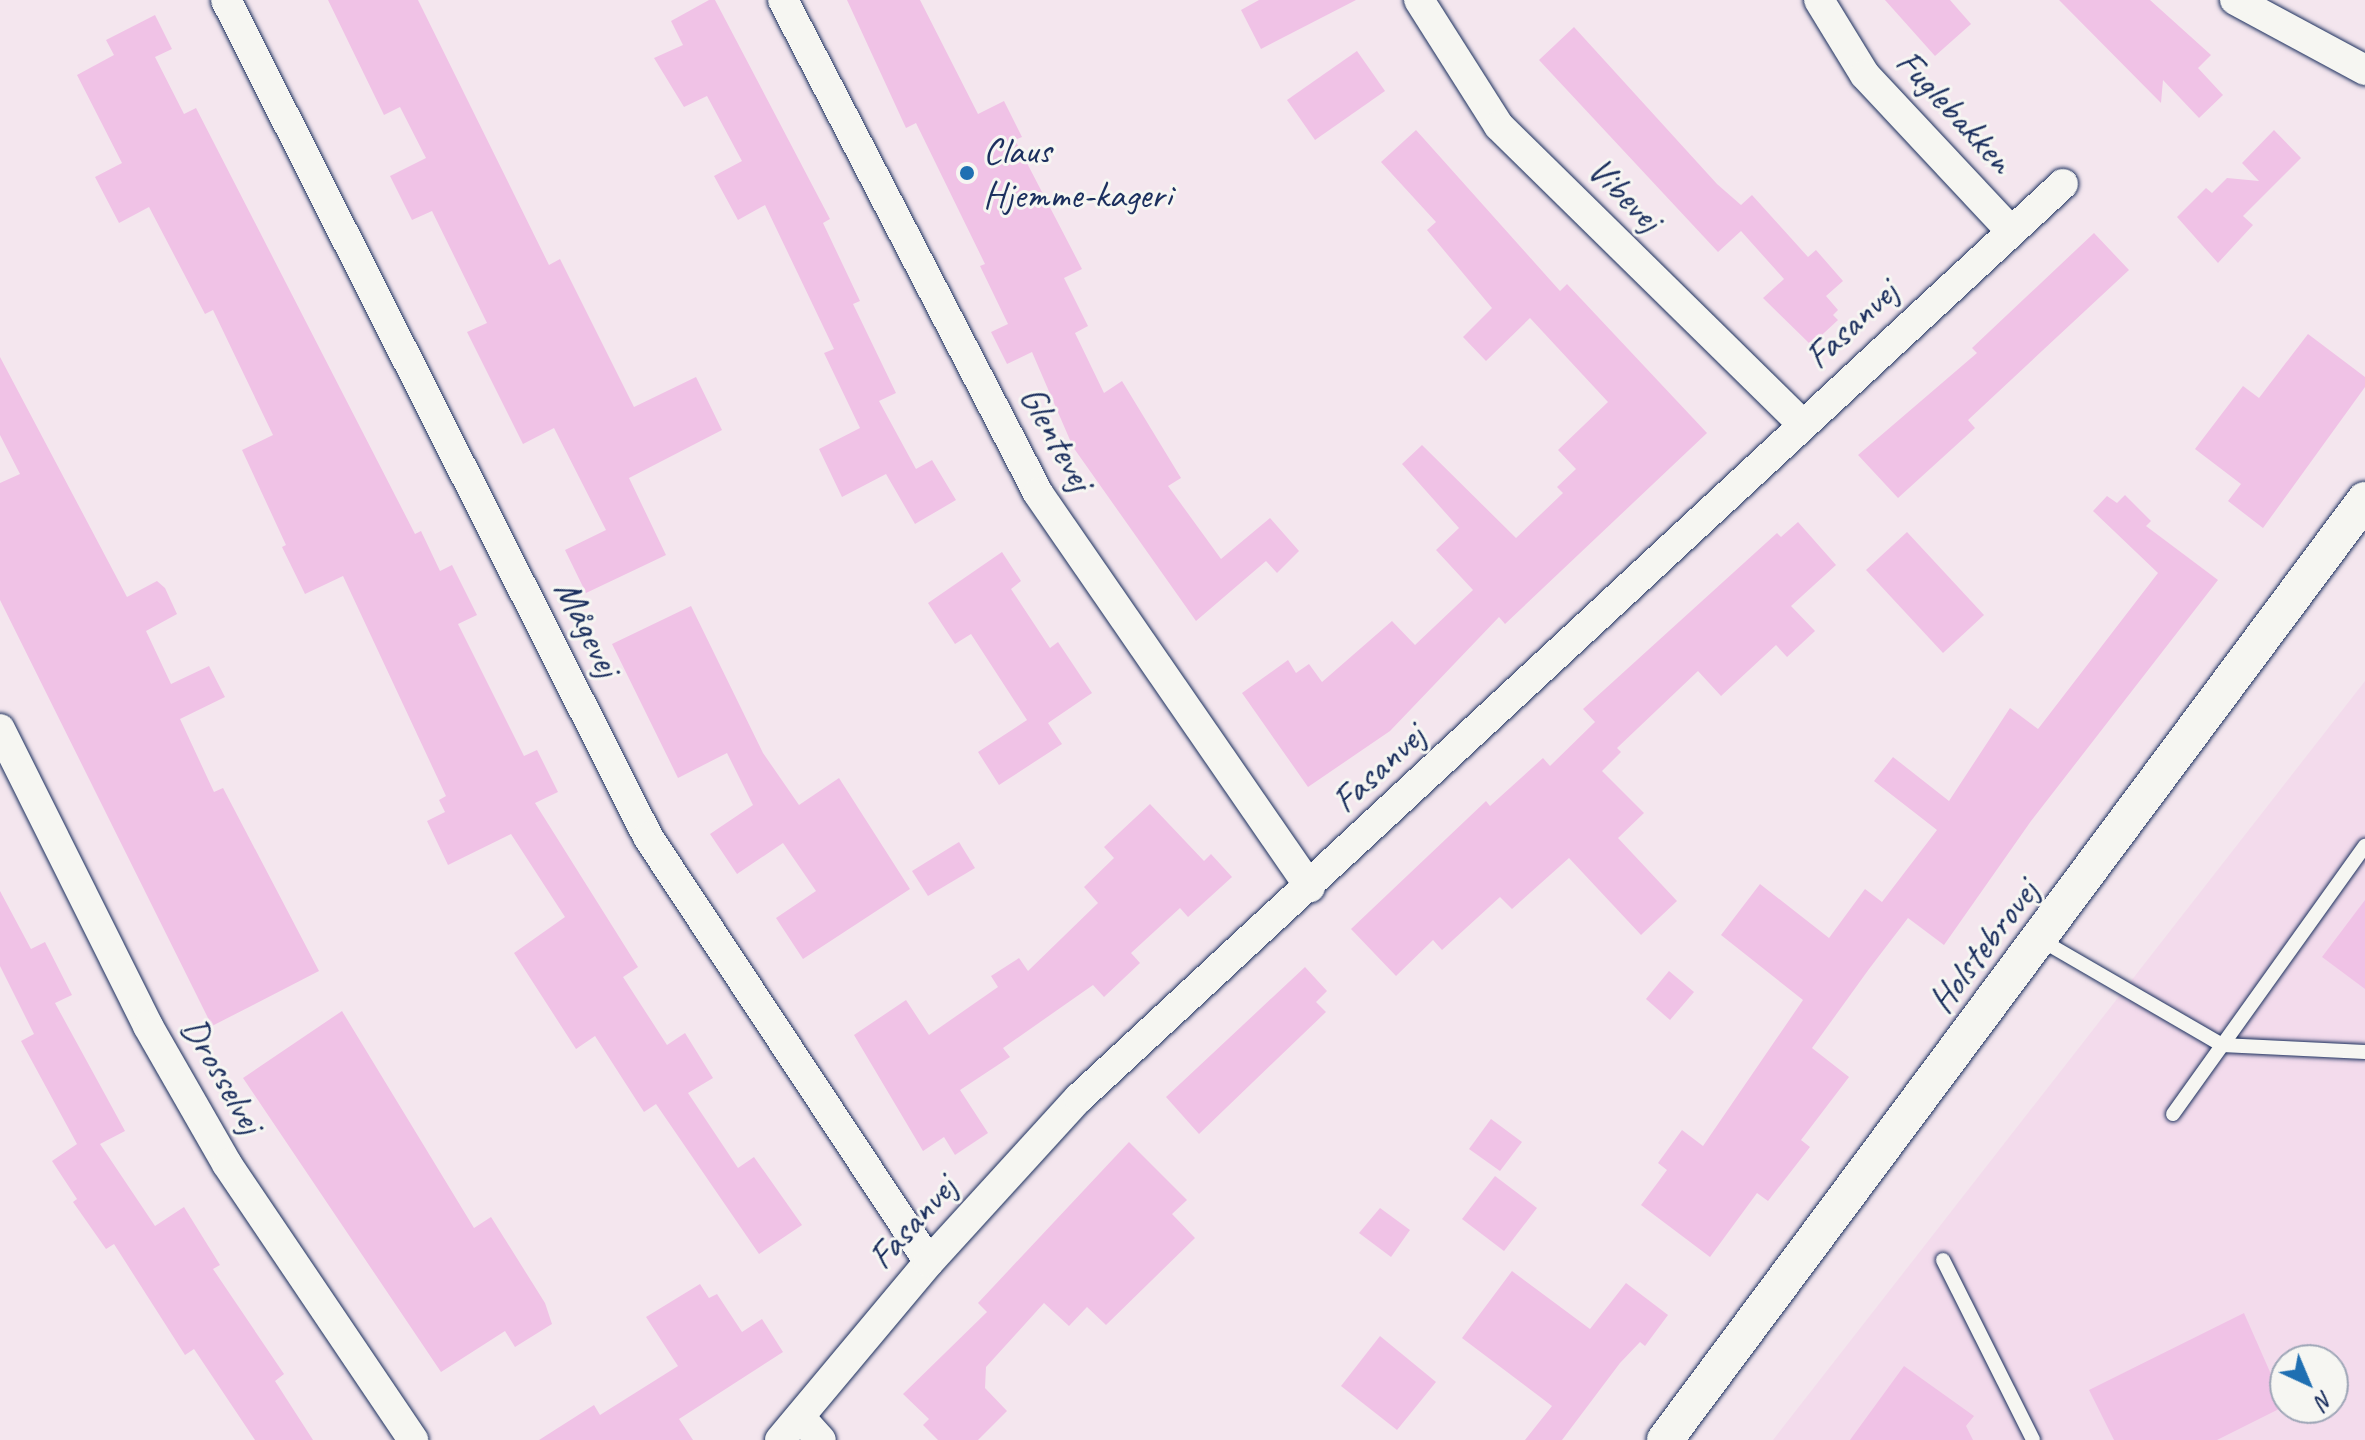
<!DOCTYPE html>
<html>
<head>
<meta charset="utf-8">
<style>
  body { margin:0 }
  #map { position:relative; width:2365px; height:1440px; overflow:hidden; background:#f4e6ee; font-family:Caveat,sans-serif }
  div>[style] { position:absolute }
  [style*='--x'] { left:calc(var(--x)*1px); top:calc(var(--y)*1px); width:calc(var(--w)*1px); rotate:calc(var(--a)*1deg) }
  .built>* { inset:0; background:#f3dbec }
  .building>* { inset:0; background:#f0c2e6 }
  .roads { filter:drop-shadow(0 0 2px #1b2f5e) drop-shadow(0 0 2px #1b2f5e) }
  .service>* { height:14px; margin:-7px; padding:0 7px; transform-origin:7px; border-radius:7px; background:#f6f6f2 }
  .minor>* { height:30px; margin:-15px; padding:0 15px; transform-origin:15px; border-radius:15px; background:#f6f6f2 }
  .tertiary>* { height:36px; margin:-18px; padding:0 18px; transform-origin:18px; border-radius:18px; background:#f6f6f2 }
  .dots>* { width:22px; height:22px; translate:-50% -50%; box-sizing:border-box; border:4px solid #f6f6f2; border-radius:50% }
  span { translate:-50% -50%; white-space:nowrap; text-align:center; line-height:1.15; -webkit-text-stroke:6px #f6f6f2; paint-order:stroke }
  .street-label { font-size:38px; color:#1b2f5e }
  .poi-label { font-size:38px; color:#1b2f5e }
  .left { translate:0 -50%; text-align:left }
  .north { position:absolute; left:2269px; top:1344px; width:80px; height:80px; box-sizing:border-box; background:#f6f6f2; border:2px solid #9ea6b7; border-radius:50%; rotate:136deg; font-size:22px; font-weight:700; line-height:32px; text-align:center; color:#1b2f5e }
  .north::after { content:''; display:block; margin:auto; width:28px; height:36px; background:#1f6fb2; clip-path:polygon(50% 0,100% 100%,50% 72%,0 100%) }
</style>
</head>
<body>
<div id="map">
  <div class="built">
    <div style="clip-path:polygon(evenodd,2365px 681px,2365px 1440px,1773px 1440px,2365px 681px,2285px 1360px,2333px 1360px,2333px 1408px,2285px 1408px,2285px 1360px)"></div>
  </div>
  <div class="building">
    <div style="clip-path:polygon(328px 0,418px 0,549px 265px,560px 259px,634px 407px,696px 377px,722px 430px,629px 478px,666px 555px,586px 593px,565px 550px,606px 530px,554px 428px,523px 444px,467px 332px,487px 323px,432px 211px,412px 220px,390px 176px,426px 158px,400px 107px,384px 115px)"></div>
    <div style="clip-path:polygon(709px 0,715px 0,830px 219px,823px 223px,860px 301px,853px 304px,896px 393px,879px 401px,916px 469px,932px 460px,956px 500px,915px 524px,886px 474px,842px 497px,819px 449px,860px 428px,824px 353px,834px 349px,765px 205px,738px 220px,714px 176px,742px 161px,707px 96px,684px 107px,654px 58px,683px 45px,671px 21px)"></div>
    <div style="clip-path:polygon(847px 0,920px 0,978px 114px,1004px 101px,1022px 137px,1015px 140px,1082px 269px,1064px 278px,1088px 326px,1075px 333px,1104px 393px,1122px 381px,1181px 478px,1168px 486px,1221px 559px,1270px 518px,1299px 551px,1277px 573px,1266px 561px,1196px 621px,1073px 447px,1032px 352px,1007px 364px,991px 332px,1008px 324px,980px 266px,985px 264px,916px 123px,906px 128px)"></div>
    <div style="clip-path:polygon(1259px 0,1356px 0,1261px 49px,1241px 10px)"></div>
    <div style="clip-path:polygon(1885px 0,1950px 0,1971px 24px,1935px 56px)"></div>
    <div style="clip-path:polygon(2059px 0,2150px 0,2211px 55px,2198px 68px,2223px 95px,2199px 118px,2163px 80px,2161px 103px)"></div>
    <div style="clip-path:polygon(155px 15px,172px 49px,155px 57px,184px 114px,196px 108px,415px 534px,421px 531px,440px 571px,452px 565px,477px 615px,458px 624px,524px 756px,537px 750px,558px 792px,535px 803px,638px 967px,623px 977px,667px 1045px,685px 1033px,713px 1078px,688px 1093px,738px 1168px,754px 1157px,802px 1225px,759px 1254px,656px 1104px,644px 1112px,595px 1036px,576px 1049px,514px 953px,565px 917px,511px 834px,448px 865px,427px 821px,445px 812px,439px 800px,446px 796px,343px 576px,305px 594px,282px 547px,286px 545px,242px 450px,273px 435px,213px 310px,205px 314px,149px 207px,119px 223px,95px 177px,122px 163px,77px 75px,114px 55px,106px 40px)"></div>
    <div style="clip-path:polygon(1574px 27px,1717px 184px,1741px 205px,1752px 195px,1808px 257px,1816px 250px,1843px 281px,1826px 296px,1838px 310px,1833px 315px,1838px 320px,1811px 345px,1763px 298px,1784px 279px,1741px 231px,1718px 252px,1539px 60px)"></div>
    <div style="clip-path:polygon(1357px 51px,1385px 91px,1315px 140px,1287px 100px)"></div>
    <div style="clip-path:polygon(1416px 130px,1560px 291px,1567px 284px,1707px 433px,1505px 624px,1499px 617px,1390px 731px,1308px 787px,1242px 693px,1288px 660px,1296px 673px,1309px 664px,1322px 682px,1392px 621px,1415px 645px,1473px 590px,1436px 550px,1459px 528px,1402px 464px,1422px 445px,1516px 538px,1563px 493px,1557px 487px,1576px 469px,1558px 450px,1608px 402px,1530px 318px,1486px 361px,1463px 337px,1492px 308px,1427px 230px,1436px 222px,1381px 162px)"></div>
    <div style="clip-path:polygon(2274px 130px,2301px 158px,2243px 216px,2253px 225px,2218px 263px,2177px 217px,2206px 188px,2212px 193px,2227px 178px,2259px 181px,2242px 163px)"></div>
    <div style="clip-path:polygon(2094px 233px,2129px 270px,1968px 420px,1975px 428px,1898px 498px,1858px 455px,1977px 353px,1972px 348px)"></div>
    <div style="clip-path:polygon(2308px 334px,2365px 377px,2365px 387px,2263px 528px,2228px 501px,2241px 484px,2195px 449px,2243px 386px,2259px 398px)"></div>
    <div style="clip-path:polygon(0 357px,127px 597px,157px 581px,165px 588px,177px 614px,146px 631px,171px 684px,209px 666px,225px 697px,180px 719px,214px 792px,223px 788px,319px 971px,212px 1026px,0 600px,0 483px,20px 474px,0 435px)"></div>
    <div style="clip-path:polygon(2125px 495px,2151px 521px,2146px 526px,2218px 580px,2031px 821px,1944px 945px,1908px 918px,1869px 969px,1812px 1048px,1849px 1077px,1801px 1140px,1810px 1147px,1768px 1201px,1757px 1193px,1710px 1257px,1641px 1205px,1667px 1170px,1658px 1163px,1682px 1130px,1703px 1146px,1803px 1000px,1721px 935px,1760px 884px,1829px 938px,1865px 889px,1882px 902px,1937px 830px,1874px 781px,1893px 757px,1949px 801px,2010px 708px,2038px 729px,2158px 573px,2093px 511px,2107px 496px,2117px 503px)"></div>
    <div style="clip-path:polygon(1798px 522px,1836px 565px,1791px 606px,1815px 631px,1787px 657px,1776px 645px,1721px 696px,1698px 671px,1617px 748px,1621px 752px,1602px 771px,1644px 813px,1618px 838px,1677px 901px,1641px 935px,1569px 858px,1512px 909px,1500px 897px,1442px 950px,1433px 940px,1396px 976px,1351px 929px,1486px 801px,1490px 806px,1543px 758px,1550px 766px,1595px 722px,1583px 709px,1777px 533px,1781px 537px)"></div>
    <div style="clip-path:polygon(1907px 532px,1984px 615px,1943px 653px,1866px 570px)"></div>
    <div style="clip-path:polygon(1002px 552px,1021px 581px,1011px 589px,1050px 648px,1058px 642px,1092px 693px,1048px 723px,1062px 744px,999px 785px,978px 752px,1027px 720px,971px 634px,955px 644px,928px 603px)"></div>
    <div style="clip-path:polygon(691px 606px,763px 753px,799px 805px,839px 778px,910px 889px,803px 959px,776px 918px,816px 891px,783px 843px,737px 874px,710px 834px,753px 805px,727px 753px,678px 778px,612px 644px)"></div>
    <div style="clip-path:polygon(1150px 804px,1204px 861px,1211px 854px,1232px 877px,1188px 917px,1180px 908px,1131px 953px,1140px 963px,1104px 997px,1093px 985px,1003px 1048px,1010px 1057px,960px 1090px,988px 1133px,955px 1155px,944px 1137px,923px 1151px,854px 1035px,906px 1000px,929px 1035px,998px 987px,991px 976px,1019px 958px,1028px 971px,1098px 903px,1084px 887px,1114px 858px,1104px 847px)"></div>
    <div style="clip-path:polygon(959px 842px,975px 868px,928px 896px,912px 871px)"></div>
    <div style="clip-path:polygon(0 891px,31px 949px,45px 942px,72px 995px,55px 1003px,125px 1131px,100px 1144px,155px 1226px,184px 1207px,220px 1265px,213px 1269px,284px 1374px,275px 1381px,313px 1440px,255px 1440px,194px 1349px,185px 1355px,114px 1244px,106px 1249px,73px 1202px,77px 1199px,52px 1161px,77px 1144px,21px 1041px,34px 1034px,0 966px)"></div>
    <div style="clip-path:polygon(2365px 900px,2365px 989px,2322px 957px)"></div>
    <div style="clip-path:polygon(1305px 967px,1327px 991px,1316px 1002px,1326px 1012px,1199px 1134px,1166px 1097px)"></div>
    <div style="clip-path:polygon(1669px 971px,1694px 992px,1670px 1020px,1646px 999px)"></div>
    <div style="clip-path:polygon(342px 1011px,474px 1228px,491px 1217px,545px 1303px,552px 1324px,515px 1347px,505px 1331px,441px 1372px,243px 1078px)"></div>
    <div style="clip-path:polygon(1491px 1119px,1522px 1142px,1500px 1171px,1469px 1149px)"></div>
    <div style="clip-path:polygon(1129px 1142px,1187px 1200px,1172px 1214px,1195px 1238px,1106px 1325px,1087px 1307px,1069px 1326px,1044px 1303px,986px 1367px,985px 1388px,1007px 1411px,978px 1440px,938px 1440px,923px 1425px,929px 1419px,903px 1394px,987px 1312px,978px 1303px)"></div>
    <div style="clip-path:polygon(1495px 1176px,1537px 1208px,1504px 1251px,1462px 1219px)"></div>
    <div style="clip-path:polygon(1380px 1208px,1410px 1230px,1391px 1257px,1359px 1233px)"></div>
    <div style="clip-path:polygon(1512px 1271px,1590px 1329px,1626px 1283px,1668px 1315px,1645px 1346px,1640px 1342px,1620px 1363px,1562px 1440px,1525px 1440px,1552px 1406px,1462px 1338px)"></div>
    <div style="clip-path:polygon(700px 1284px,709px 1298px,717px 1294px,742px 1332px,762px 1319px,783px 1352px,679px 1419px,693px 1440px,539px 1440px,594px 1405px,600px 1415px,678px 1366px,646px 1317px)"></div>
    <div style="clip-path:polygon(2244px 1313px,2285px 1406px,2217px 1440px,2114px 1440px,2089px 1390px)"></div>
    <div style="clip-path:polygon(1380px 1336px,1436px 1382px,1397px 1430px,1341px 1386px)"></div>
    <div style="clip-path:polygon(1904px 1366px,1974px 1416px,1966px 1426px,1973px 1440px,1850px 1440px)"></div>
  </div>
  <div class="roads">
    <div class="service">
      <div style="--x:2041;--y:940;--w:209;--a:30.1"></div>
      <div style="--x:2222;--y:1045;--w:143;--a:2.8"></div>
      <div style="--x:2173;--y:1114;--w:330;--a:-54.4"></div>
      <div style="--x:1943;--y:1260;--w:201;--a:63.4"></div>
    </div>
    <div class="minor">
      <div style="--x:226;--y:0;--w:937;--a:63.24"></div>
      <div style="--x:648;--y:837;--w:509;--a:56.53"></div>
      <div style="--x:783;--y:0;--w:555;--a:62.65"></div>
      <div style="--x:1038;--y:493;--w:479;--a:55.4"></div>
      <div style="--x:1419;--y:0;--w:149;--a:57.6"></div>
      <div style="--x:1499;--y:126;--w:425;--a:44.5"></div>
      <div style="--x:1819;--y:0;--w:88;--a:58.5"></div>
      <div style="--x:1865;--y:75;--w:214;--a:46.9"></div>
      <div style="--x:2235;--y:0;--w:148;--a:28.3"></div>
      <div style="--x:0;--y:729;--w:332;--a:63.5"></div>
      <div style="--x:148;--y:1026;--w:159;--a:60.2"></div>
      <div style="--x:227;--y:1164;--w:333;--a:56"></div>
      <div style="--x:800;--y:1417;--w:31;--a:48"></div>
      <div style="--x:780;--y:1440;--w:232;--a:-50.1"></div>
      <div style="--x:929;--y:1262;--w:222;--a:-47.6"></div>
      <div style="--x:1079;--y:1098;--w:1343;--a:-42.89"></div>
    </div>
    <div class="tertiary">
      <div style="--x:1665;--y:1440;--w:1172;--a:-53.33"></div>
    </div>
  </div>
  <div class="dots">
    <div style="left:967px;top:173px;background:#1f6fb2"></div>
  </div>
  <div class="street-label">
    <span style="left:1955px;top:111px;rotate:47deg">Fuglebakken</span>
    <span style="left:1625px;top:194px;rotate:45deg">Vibevej</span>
    <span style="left:1851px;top:324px;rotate:-43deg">Fasanvej</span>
    <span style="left:1057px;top:438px;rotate:61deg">Glentevej</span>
    <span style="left:588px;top:628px;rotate:63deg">Mågevej</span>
    <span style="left:1378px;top:768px;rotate:-43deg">Fasanvej</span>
    <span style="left:1983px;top:946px;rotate:-53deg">Holstebrovej</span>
    <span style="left:223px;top:1075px;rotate:60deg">Drosselvej</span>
    <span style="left:912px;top:1222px;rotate:-48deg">Fasanvej</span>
  </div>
  <div class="poi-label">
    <span class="left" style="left:983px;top:173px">Claus<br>Hjemme-kageri</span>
  </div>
  <div class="north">N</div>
</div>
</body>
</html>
